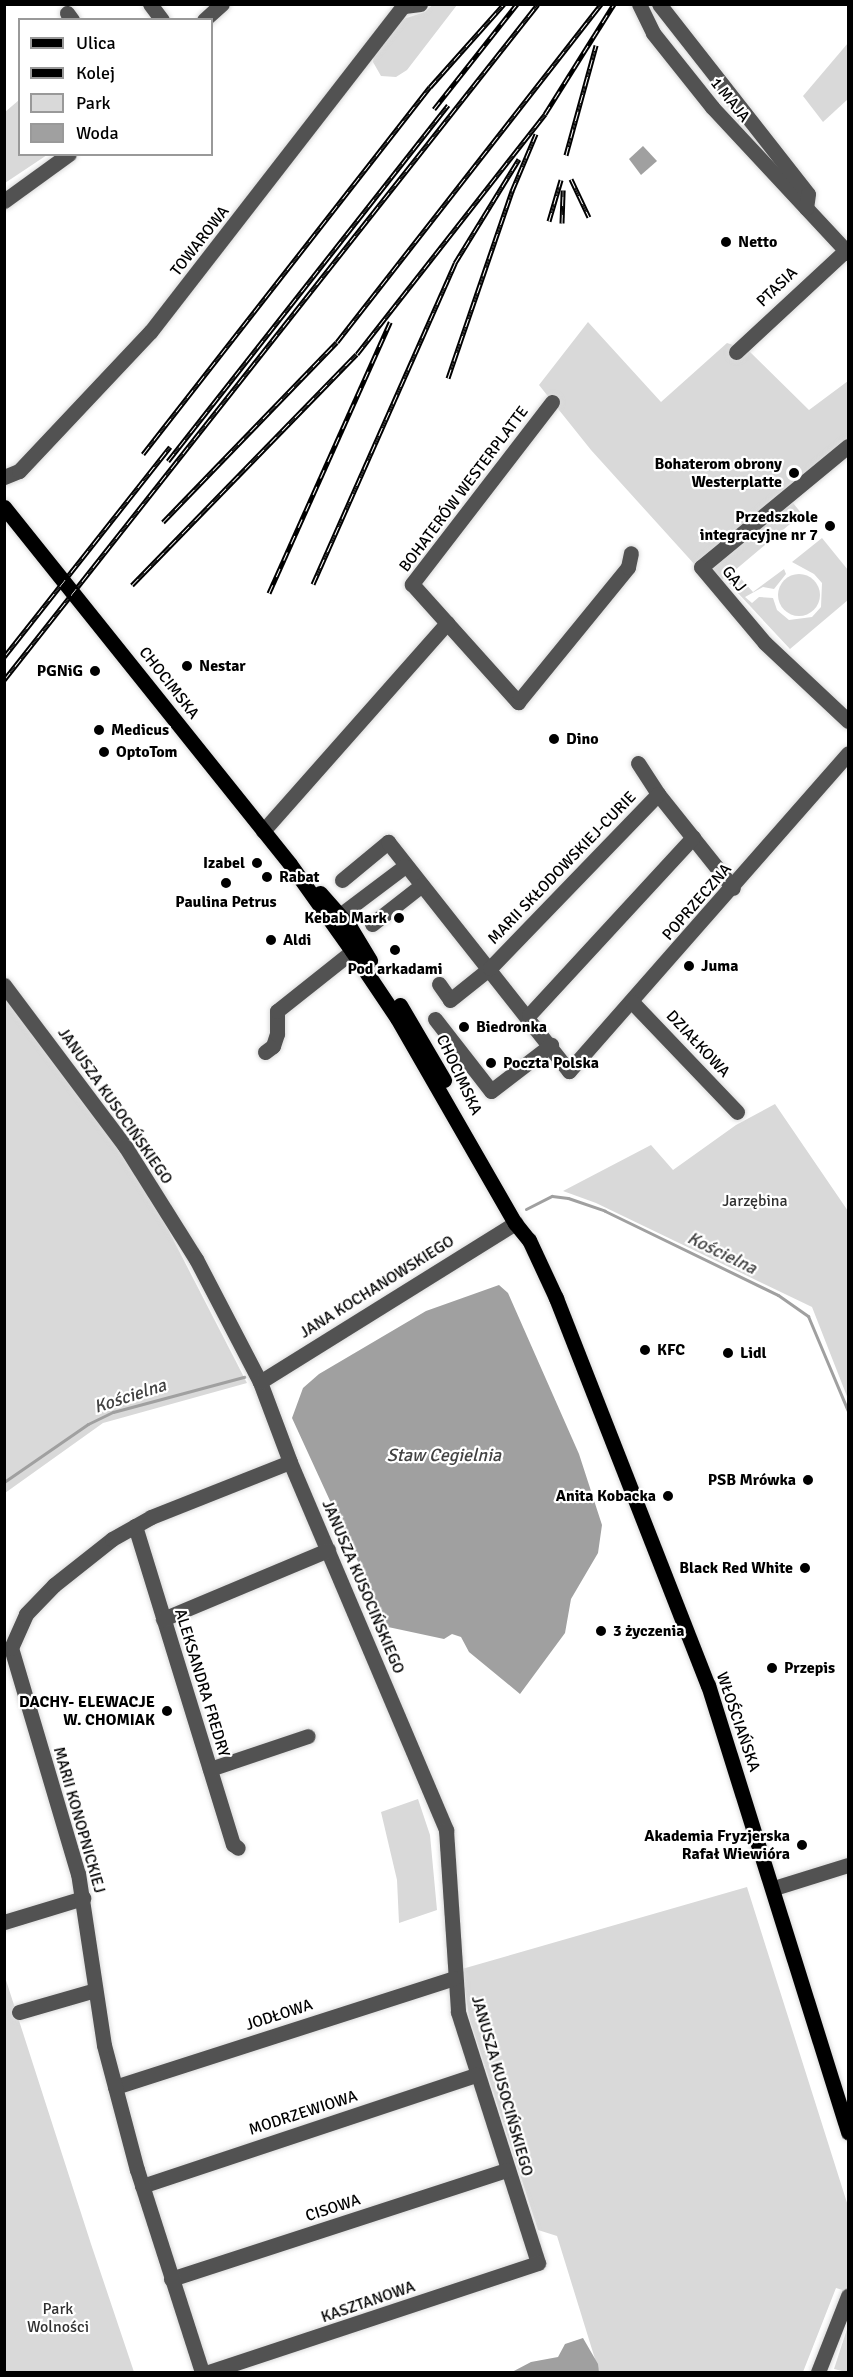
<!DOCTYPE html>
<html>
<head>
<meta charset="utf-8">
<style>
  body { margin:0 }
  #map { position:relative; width:853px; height:2377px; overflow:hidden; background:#fff; font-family:Signika,sans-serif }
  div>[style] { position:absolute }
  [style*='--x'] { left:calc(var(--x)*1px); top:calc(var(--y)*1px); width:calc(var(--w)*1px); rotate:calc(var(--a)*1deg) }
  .green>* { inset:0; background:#d9d9d9 }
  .round { border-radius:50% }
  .water>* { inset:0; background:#a0a0a0 }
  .stream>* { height:3px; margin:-1.5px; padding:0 1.5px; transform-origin:1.5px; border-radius:1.5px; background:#a0a0a0 }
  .roads { filter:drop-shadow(0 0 2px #dbdbdb) drop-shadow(0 0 2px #dbdbdb) }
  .minor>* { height:15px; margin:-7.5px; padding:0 7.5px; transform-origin:7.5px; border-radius:7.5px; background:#525252 }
  .major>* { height:15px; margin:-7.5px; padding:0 7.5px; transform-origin:7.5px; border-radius:7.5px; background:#000 }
  .rail>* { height:5px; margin-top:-2.5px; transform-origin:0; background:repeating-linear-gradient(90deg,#fff 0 9px,#000 0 18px); box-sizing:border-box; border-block:2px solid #000 }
  .dots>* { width:16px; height:16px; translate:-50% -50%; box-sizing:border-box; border:3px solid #fff; border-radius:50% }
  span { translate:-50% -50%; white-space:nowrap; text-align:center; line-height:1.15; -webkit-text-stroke:4.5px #fff; paint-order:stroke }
  .street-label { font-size:16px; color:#000 }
  .poi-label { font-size:16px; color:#000; font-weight:700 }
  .left { translate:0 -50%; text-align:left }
  .right { translate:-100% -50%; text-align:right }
  .park-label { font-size:16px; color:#303030 }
  .water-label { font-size:18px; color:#414141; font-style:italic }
  .frame { position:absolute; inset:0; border:6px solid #000; pointer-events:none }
  .legend { position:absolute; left:18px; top:18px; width:195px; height:138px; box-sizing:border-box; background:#fff; border:2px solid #999; margin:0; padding:8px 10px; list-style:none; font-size:18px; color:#000 }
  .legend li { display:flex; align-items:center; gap:12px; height:30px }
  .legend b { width:30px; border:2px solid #999 }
</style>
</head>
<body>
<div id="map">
  <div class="green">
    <div style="clip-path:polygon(432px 5px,457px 5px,407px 70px,396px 77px,381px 76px,373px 62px,374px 52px,397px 21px,425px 12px)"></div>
    <div style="clip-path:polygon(848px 43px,848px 99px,823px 122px,803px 96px)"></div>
    <div style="clip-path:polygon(19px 100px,20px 154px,47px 155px,5px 183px,5px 112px)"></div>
    <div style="clip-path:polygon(588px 322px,661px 402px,727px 343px,748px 350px,809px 410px,848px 381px,848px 439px,696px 566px,591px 450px,539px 385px)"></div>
    <div style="clip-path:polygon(793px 503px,802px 514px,734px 571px,753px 592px,784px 569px,786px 574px,774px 589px,763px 587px,745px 597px,752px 603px,759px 597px,773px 598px,777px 610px,789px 620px,812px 617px,821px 607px,822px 583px,814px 574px,792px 562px,822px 538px,848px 570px,848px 600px,790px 649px,724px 578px,718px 583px,711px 574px,712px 565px)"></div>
    <div class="round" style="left:778px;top:574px;width:42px;height:42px"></div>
    <div style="clip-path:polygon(5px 985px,125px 1146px,247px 1383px,103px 1423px,5px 1493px)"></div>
    <div style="clip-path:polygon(775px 1104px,848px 1211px,848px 1399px,812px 1307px,596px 1203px,563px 1191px,651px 1145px,673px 1170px,736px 1125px)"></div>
    <div style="clip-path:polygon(418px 1799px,430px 1835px,437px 1910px,399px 1923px,397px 1880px,381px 1812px)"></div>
    <div style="clip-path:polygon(747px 1887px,848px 2206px,848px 2283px,846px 2291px,836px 2288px,803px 2372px,599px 2372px,557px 2236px,538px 2230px,469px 2017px,462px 1969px)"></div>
    <div style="clip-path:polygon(4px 1974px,91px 2244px,134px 2372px,5px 2372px)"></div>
    <div style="clip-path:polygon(848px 2326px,848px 2372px,846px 2372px,834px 2369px)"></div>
  </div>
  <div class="water">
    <div style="clip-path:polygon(643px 146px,657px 161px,641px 175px,629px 159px)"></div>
    <div style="clip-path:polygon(499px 1285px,508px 1293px,579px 1454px,602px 1525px,598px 1553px,571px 1599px,565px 1633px,520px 1694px,469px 1652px,461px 1637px,452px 1634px,444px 1639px,388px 1627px,292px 1418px,303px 1388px,319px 1374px,426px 1311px)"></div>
    <div style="clip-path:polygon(583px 2338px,598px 2364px,599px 2372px,512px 2372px,531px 2362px,558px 2357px,565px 2344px)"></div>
  </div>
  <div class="stream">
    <div style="--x:526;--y:1209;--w:29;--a:-27"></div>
    <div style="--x:552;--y:1196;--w:16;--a:7"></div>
    <div style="--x:568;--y:1198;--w:39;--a:19"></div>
    <div style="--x:605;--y:1211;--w:192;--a:25.9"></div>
    <div style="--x:778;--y:1295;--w:37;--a:35"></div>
    <div style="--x:808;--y:1316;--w:103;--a:67.2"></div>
    <div style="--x:4;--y:1482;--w:102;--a:-34.6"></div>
    <div style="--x:88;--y:1424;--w:28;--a:-26"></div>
    <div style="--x:113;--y:1412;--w:136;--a:-15"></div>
  </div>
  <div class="roads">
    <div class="minor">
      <div style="--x:150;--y:4;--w:20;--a:53"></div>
      <div style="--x:639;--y:4;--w:32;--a:64"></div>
      <div style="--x:653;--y:33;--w:95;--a:51.4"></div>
      <div style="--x:712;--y:107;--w:200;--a:47"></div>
      <div style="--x:659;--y:4;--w:241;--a:51.9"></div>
      <div style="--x:808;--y:194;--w:14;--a:98"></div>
      <div style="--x:404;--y:6;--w:16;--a:-7"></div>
      <div style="--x:67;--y:13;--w:9;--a:54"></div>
      <div style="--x:204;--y:20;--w:24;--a:-42"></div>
      <div style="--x:4;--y:201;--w:80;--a:-35.9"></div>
      <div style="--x:736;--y:352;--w:150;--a:-42.8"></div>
      <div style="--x:552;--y:402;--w:230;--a:127.6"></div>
      <div style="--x:412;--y:584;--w:159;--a:48.1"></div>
      <div style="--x:518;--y:702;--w:174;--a:-50.8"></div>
      <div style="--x:628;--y:567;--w:14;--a:-78"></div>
      <div style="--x:848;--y:446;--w:190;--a:140.5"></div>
      <div style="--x:701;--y:567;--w:99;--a:49.9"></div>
      <div style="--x:765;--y:643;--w:114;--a:43.2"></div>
      <div style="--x:4;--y:477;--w:16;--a:-22"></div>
      <div style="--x:19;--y:471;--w:192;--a:-46.7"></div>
      <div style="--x:151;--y:331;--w:414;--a:-52.2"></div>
      <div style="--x:638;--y:763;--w:37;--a:57"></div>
      <div style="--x:658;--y:794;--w:120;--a:51.4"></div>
      <div style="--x:263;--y:831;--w:278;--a:-48.5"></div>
      <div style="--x:342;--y:880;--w:60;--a:-39.6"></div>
      <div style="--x:388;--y:842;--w:292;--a:51.7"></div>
      <div style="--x:569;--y:1071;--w:423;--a:-48.7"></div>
      <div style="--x:340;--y:915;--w:81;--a:-37"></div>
      <div style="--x:372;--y:924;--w:63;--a:-38"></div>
      <div style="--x:439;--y:984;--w:19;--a:55"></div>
      <div style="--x:450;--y:1000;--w:51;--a:-38.7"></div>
      <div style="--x:490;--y:968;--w:242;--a:-46"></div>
      <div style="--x:4;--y:985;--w:201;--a:53.1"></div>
      <div style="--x:125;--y:1146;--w:133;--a:57.9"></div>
      <div style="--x:196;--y:1259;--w:139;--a:62.5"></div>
      <div style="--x:260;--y:1382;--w:85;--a:69.4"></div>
      <div style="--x:290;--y:1462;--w:400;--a:67"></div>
      <div style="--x:446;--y:1830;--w:182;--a:86.2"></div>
      <div style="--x:458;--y:2012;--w:263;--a:72.3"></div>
      <div style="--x:538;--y:2263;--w:347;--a:161.7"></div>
      <div style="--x:632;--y:1002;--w:152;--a:46.3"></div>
      <div style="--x:529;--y:1015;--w:242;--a:-47.3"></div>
      <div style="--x:435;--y:1019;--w:91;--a:52.1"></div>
      <div style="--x:491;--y:1091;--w:76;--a:-37.5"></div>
      <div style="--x:265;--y:1052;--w:10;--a:-37"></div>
      <div style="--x:273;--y:1046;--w:13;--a:-72"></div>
      <div style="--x:277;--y:1034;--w:23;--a:-90"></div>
      <div style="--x:277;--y:1011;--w:106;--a:-38.5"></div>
      <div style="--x:260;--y:1382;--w:301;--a:-31.9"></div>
      <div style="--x:135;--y:1526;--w:333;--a:72.9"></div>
      <div style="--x:233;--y:1844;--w:6;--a:39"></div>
      <div style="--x:163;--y:1619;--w:179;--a:-22.7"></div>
      <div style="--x:210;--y:1769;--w:103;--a:-18.6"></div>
      <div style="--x:774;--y:1888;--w:77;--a:-17.3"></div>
      <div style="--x:4;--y:1922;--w:83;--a:-16.9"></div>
      <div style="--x:19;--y:2012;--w:79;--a:-16.1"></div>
      <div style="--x:115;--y:2087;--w:356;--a:-17.8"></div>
      <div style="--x:142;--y:2186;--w:352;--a:-18.4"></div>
      <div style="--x:171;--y:2279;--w:353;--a:-18"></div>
      <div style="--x:202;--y:2372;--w:212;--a:-107.8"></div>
      <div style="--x:137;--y:2170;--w:129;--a:-104.8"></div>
      <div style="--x:104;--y:2045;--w:173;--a:-98.6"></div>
      <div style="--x:78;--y:1874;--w:236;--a:-106.5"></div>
      <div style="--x:11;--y:1648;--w:37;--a:-66"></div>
      <div style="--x:26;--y:1614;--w:40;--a:-46"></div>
      <div style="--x:54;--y:1585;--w:74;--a:-38.4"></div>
      <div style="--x:112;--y:1539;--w:45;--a:-29.4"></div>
      <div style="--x:151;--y:1517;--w:149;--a:-21.6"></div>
      <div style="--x:818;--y:2372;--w:82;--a:-68.5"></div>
    </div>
    <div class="major">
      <div style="--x:4;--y:507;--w:457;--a:51.3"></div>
      <div style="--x:290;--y:864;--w:107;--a:54.5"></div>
      <div style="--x:352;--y:951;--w:81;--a:56.1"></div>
      <div style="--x:397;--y:1018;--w:237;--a:60.1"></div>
      <div style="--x:515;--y:1223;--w:22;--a:51"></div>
      <div style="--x:529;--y:1240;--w:64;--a:65"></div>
      <div style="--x:556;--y:1298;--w:416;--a:68.6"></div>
      <div style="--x:708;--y:1685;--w:469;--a:72.6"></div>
      <div style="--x:320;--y:893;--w:45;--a:48.6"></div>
      <div style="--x:350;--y:927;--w:39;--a:59"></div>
      <div style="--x:400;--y:1005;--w:87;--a:59.6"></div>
    </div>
  </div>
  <div class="rail">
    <div style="--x:434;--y:109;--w:134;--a:-51.7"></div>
    <div style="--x:566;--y:155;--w:114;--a:-74.7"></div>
    <div style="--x:571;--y:179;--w:42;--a:64.7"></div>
    <div style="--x:549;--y:221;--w:43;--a:-73.7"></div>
    <div style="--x:562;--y:223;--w:33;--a:-88"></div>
    <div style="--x:448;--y:378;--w:198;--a:-71.1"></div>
    <div style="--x:512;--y:191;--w:62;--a:-67.2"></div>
    <div style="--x:143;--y:454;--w:466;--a:-52"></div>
    <div style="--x:430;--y:87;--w:111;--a:-48.3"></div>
    <div style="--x:168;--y:461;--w:453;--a:-51.8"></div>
    <div style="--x:163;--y:522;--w:250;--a:-46"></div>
    <div style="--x:337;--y:342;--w:429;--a:-52"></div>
    <div style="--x:313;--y:584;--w:351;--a:-66.1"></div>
    <div style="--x:455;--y:263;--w:122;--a:-58.4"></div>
    <div style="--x:132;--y:585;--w:322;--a:-45.8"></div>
    <div style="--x:357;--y:354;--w:305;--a:-51.9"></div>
    <div style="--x:545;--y:114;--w:130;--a:-57.9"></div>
    <div style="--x:269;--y:593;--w:297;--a:-65.9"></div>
    <div style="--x:4;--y:657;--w:268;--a:-51.7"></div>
    <div style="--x:4;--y:680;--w:861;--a:-51.69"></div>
  </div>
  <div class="dots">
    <div style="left:726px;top:242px;background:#000"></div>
    <div style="left:794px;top:473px;background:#000"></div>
    <div style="left:830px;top:526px;background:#000"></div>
    <div style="left:187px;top:666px;background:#000"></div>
    <div style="left:95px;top:671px;background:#000"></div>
    <div style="left:99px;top:730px;background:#000"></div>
    <div style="left:554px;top:739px;background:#000"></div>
    <div style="left:104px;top:752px;background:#000"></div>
    <div style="left:257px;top:863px;background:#000"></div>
    <div style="left:267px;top:877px;background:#000"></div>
    <div style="left:226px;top:883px;background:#000"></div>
    <div style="left:399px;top:918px;background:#000"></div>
    <div style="left:271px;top:940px;background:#000"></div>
    <div style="left:395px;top:950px;background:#000"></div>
    <div style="left:689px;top:966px;background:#000"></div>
    <div style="left:464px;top:1027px;background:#000"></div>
    <div style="left:491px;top:1063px;background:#000"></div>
    <div style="left:645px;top:1350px;background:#000"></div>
    <div style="left:728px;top:1353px;background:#000"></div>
    <div style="left:808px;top:1480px;background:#000"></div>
    <div style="left:668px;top:1496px;background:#000"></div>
    <div style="left:805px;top:1568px;background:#000"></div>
    <div style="left:601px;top:1631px;background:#000"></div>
    <div style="left:772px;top:1668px;background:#000"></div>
    <div style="left:167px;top:1711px;background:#000"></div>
    <div style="left:802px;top:1845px;background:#000"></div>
  </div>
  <div class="street-label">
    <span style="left:730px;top:100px;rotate:51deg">1 MAJA</span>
    <span style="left:200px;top:241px;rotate:-52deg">TOWAROWA</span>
    <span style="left:777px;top:287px;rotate:-44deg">PTASIA</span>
    <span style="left:464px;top:489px;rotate:-53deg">BOHATERÓW WESTERPLATTE</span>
    <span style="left:734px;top:579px;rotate:51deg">GAJ</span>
    <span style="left:169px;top:683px;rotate:52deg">CHOCIMSKA</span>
    <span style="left:562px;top:868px;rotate:-46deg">MARII SKŁODOWSKIEJ-CURIE</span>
    <span style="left:697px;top:902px;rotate:-49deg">POPRZECZNA</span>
    <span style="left:698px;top:1044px;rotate:47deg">DZIAŁKOWA</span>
    <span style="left:459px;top:1075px;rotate:65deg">CHOCIMSKA</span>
    <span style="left:115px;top:1106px;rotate:55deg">JANUSZA KUSOCIŃSKIEGO</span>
    <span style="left:377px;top:1287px;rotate:-32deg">JANA KOCHANOWSKIEGO</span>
    <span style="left:363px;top:1587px;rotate:67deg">JANUSZA KUSOCIŃSKIEGO</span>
    <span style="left:202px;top:1683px;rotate:73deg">ALEKSANDRA FREDRY</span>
    <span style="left:738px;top:1722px;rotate:71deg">WŁOŚCIAŃSKA</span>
    <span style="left:79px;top:1820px;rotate:74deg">MARII KONOPNICKIEJ</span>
    <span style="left:279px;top:2015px;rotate:-18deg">JODŁOWA</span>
    <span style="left:502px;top:2086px;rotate:74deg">JANUSZA KUSOCIŃSKIEGO</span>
    <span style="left:303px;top:2113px;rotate:-18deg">MODRZEWIOWA</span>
    <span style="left:333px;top:2208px;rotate:-18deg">CISOWA</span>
    <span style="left:368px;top:2302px;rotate:-19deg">KASZTANOWA</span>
  </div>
  <div class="poi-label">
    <span class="left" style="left:738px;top:242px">Netto</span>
    <span class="right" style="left:782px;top:473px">Bohaterom obrony<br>Westerplatte</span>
    <span class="right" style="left:818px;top:526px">Przedszkole<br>integracyjne nr 7</span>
    <span class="left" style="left:199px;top:666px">Nestar</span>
    <span class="right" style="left:83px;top:671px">PGNiG</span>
    <span class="left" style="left:111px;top:730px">Medicus</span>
    <span class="left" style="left:566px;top:739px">Dino</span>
    <span class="left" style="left:116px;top:752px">OptoTom</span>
    <span class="right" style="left:245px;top:863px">Izabel</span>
    <span class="left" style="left:279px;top:877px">Rabat</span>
    <span style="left:226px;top:902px">Paulina Petrus</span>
    <span class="right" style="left:387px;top:918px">Kebab Mark</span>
    <span class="left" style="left:283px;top:940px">Aldi</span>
    <span class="left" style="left:701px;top:966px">Juma</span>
    <span style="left:395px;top:969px">Pod arkadami</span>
    <span class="left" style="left:476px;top:1027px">Biedronka</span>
    <span class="left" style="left:503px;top:1063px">Poczta Polska</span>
    <span class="left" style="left:657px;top:1350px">KFC</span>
    <span class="left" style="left:740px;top:1353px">Lidl</span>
    <span class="right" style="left:796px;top:1480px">PSB Mrówka</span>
    <span class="right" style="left:656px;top:1496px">Anita Kobacka</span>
    <span class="right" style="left:793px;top:1568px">Black Red White</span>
    <span class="left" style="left:613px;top:1631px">3 życzenia</span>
    <span class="left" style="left:784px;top:1668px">Przepis</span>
    <span class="right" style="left:155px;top:1711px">DACHY- ELEWACJE<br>W. CHOMIAK</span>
    <span class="right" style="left:790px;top:1845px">Akademia Fryzjerska<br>Rafał Wiewióra</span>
  </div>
  <div class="park-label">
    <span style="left:755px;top:1201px">Jarzębina</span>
    <span style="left:58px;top:2318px">Park<br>Wolności</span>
  </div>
  <div class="water-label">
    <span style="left:722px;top:1253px;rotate:26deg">Kościelna</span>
    <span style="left:130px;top:1396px;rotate:-18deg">Kościelna</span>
    <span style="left:444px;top:1455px">Staw Cegielnia</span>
  </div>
  <div class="frame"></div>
  <ul class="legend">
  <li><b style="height:8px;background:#000"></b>Ulica</li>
  <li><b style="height:8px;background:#000"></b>Kolej</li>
  <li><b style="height:16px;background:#d9d9d9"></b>Park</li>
  <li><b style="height:16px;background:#a0a0a0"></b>Woda</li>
  </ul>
</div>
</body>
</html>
